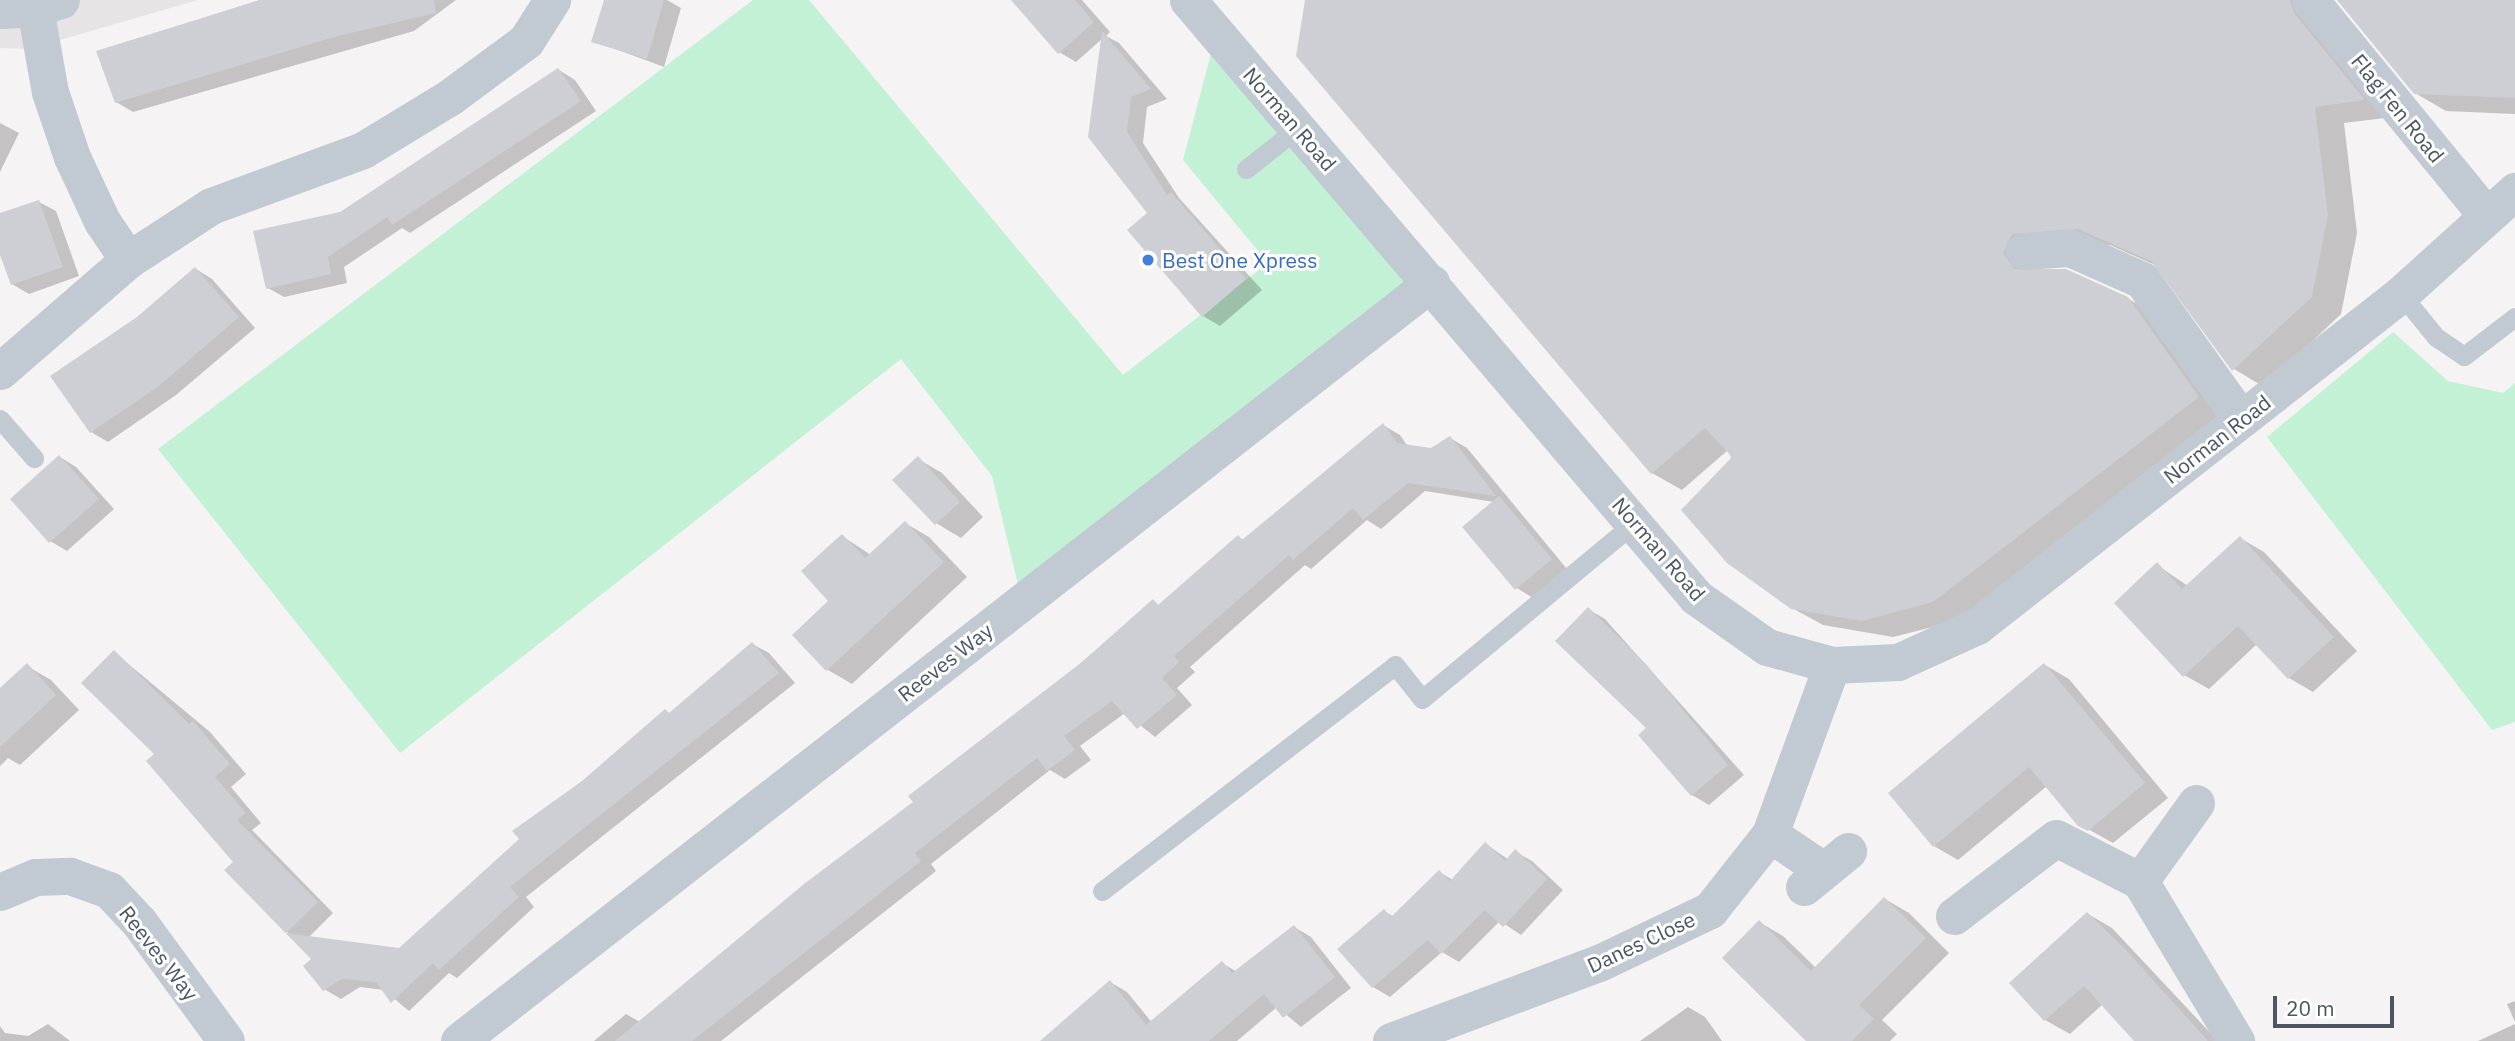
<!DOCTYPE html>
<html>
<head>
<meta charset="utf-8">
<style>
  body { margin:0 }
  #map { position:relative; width:2515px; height:1041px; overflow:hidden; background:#f5f3f3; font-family:"IBM Plex Sans",sans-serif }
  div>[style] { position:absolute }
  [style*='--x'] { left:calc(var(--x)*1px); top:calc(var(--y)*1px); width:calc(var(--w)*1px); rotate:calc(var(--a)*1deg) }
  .education>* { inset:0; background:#e6e4e5 }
  .green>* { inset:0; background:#c3f1d5 }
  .shadow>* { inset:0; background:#0003 }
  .building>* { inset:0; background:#cdcfd5 }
  .service>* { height:19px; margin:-9.5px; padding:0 9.5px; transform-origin:9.5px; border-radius:9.5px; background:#c1cad2 }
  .minor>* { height:37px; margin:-18.5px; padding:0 18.5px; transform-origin:18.5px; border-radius:18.5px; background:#c1cad2 }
  .dots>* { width:19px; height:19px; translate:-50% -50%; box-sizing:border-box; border:4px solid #fff; border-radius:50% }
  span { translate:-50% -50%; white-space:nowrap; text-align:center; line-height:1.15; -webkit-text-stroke:6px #fff; paint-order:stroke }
  .street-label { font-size:21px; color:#4a5661 }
  .shop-label { font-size:21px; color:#366cbe }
  .left { translate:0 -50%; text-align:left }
  .scale { position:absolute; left:2273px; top:996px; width:121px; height:32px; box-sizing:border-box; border:4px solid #4a5661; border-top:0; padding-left:9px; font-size:21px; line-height:24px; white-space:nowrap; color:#4a5661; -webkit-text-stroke:5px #fff; paint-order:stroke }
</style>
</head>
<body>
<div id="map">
  <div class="education">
    <div style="clip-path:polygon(0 0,198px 0,29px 49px,0 48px)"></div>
  </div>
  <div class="green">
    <div style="clip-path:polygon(753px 0,809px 0,1123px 375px,1268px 263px,1183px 160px,1213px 46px,1421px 281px,1021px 597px,992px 476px,901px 359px,400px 753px,158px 449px)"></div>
    <div style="clip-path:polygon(2393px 332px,2448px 381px,2503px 393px,2515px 383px,2515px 722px,2492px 730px,2267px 437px)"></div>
  </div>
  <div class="shadow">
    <div style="clip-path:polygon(260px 0,456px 0,414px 31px,133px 112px,116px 102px,98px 52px)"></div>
    <div style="clip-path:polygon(606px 0,667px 0,681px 8px,664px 67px,594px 41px)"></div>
    <div style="clip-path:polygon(1013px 0,1082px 0,1110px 32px,1106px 36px,1119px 43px,1167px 99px,1147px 107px,1143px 143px,1179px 198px,1262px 290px,1220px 326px,1203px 316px,1149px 213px,1090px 136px,1103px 38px,1076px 62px,1059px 52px)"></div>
    <div style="clip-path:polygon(1307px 0,2328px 0,2393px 117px,2344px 123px,2357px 233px,2341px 314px,2264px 387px,2234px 369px,2157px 266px,2110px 245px,2042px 250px,2033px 271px,2127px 298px,2158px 316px,2228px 414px,1964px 619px,1893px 637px,1823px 625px,1792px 608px,1728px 450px,1682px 490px,1652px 473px)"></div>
    <div style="clip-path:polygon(2339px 0,2515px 0,2515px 114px,2446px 111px,2415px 93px)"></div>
    <div style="clip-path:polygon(559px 70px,575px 80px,596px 111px,410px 233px,402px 228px,344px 267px,347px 283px,284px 297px,268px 288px,341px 213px)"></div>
    <div style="clip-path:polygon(0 123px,19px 133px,0 172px)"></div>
    <div style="clip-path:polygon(39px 202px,56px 211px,79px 276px,29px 294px,12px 284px,0 249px,0 215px)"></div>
    <div style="clip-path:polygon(196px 269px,212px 279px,255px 328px,176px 395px,108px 442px,91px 432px,53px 376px,138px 318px)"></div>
    <div style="clip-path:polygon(1383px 425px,1400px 435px,1408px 447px,1431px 450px,1450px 438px,1467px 448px,1567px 569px,1533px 598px,1517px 588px,1494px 502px,1425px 491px,1381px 529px,1367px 520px,1311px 569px,1305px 565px,1190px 667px,1195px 672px,1177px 688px,1192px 705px,1155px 737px,1125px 713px,1080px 746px,1091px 760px,1065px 779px,1050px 770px,931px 864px,936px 871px,721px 1041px,594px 1041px,626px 1014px,640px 1022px,915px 803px,1153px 602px,1160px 606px,1238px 537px,1245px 541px)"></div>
    <div style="clip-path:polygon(60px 457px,76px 467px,114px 509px,67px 551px,50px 541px)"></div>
    <div style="clip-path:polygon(918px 459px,942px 473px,983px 517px,961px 538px,936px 523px)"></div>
    <div style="clip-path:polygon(905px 523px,929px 537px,967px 577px,852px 684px,828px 670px,795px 635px,831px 601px,842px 536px,871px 555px)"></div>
    <div style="clip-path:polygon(2240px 538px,2264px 552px,2357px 651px,2313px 692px,2289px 678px,2257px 644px,2209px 689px,2184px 675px,2157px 565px,2188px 586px)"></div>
    <div style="clip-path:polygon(1588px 609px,1605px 619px,1744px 775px,1709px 805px,1692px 795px,1648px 728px)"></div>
    <div style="clip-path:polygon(752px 644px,769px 653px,795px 683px,526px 897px,534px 907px,457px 978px,449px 973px,409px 1011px,384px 990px,360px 987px,341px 999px,324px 989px,314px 959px,226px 870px,235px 862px,157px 754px,114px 652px,210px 732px,246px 774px,231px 787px,261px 823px,252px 830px,333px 913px,308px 938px,400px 949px,666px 711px,671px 714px)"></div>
    <div style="clip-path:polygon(2045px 665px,2069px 679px,2168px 798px,2113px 843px,2079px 824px,2047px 786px,1958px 860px,1934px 846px)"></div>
    <div style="clip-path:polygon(27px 666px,51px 680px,79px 710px,20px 765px,8px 758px,0 766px,0 690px)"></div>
    <div style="clip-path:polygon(1486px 844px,1509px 860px,1516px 852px,1532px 861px,1563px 890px,1521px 935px,1500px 921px,1459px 962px,1442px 952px,1390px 997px,1373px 987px,1384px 911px,1394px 917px,1439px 872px,1453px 880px)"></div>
    <div style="clip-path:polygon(1885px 899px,1909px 913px,1949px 953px,1882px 1020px,1897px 1034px,1890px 1041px,1809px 1041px,1759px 922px,1783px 936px,1816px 968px)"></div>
    <div style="clip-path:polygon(2088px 914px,2112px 928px,2218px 1041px,2136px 1041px,2103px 1004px,2070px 1034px,2045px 1020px,2012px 983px)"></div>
    <div style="clip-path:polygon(1294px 927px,1311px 937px,1351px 988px,1301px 1027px,1277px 1007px,1237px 1041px,1184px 1041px,1222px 963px,1237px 972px)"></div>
    <div style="clip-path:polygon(1110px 982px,1127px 992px,1167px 1041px,1043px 1041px)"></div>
    <div style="clip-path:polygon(2515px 1001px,2515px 1022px,2507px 1004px)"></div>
    <div style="clip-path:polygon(1688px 1007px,1705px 1017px,1722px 1041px,1640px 1041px)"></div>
    <div style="clip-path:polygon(48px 1024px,70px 1041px,0 1041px,0 1026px,5px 1033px,28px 1036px)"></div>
    <div style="clip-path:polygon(2515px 1024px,2515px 1041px,2478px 1041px)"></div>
  </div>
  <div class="building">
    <div style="clip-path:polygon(260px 0,434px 0,436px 13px,334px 37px,115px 103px,96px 51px)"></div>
    <div style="clip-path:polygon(604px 0,664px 0,647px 59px,591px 42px)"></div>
    <div style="clip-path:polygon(1011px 0,1075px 0,1094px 22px,1058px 54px)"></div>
    <div style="clip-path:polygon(1305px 0,2290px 0,2294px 13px,2365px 100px,2315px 107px,2328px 215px,2312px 297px,2232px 371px,2151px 261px,2078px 229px,2012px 234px,2003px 253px,2014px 269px,2066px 269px,2128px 297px,2199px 397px,1933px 602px,1862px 621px,1791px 609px,1727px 563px,1681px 510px,1732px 457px,1705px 428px,1651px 474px,1296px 56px)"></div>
    <div style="clip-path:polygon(2337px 0,2515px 0,2515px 98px,2414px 94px)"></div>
    <div style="clip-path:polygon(1102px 31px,1151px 89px,1131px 97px,1127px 132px,1167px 195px,1171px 192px,1246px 279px,1202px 317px,1127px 230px,1147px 213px,1088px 137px)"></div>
    <div style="clip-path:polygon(558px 68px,581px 101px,392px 225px,387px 217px,328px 257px,331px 274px,266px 289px,253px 231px,340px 212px)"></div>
    <div style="clip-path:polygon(39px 200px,63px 267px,11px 285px,0 255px,0 213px)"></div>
    <div style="clip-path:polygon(195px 267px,239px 317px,159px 386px,90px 433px,50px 376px,137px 317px)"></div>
    <div style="clip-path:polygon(1383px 423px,1397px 443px,1431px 448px,1450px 436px,1496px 496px,1408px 483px,1363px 520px,1353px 508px,1293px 560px,1289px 555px,1174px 656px,1179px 662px,1162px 678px,1177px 695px,1137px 729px,1112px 701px,1064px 736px,1075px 750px,1047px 771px,1037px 758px,915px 853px,921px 861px,692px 1041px,615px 1041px,804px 884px,913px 802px,908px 796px,1082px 662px,1153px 599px,1158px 605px,1238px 535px,1242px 540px)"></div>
    <div style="clip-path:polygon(59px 455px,99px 499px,49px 543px,10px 499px)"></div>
    <div style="clip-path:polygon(918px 456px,960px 502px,935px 525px,892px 480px)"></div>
    <div style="clip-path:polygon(1499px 496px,1552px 559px,1515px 590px,1462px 527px)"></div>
    <div style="clip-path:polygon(905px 521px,944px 562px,826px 671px,792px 635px,828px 601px,801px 571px,842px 534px,865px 558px)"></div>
    <div style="clip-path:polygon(2240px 536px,2334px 637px,2288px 679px,2238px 626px,2183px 677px,2114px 603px,2157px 562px,2182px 589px)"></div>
    <div style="clip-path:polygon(1588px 607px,1646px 664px,1728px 765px,1691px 796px,1638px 735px,1646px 728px,1555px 641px)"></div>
    <div style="clip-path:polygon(752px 642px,779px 673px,510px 887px,519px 897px,439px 970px,433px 963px,391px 1003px,376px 982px,342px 979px,323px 991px,303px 966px,311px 959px,224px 870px,233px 862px,146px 761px,154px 754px,81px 683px,114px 650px,189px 724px,193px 721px,230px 764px,215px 777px,246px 813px,237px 820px,318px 902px,286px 933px,399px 948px,519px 839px,512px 831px,582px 781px,665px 709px,669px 713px)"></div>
    <div style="clip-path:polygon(27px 663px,56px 695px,0 747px,0 688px)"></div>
    <div style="clip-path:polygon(2044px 663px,2145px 783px,2088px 831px,2078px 826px,2029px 767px,1933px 847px,1888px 793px)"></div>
    <div style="clip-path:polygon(1485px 842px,1505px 861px,1515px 849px,1547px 879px,1503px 927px,1485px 910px,1441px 954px,1428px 940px,1372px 988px,1337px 949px,1384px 909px,1391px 917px,1439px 870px,1450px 881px)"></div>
    <div style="clip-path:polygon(1884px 897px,1926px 938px,1859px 1005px,1874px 1019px,1852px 1041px,1806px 1041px,1722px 958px,1759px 920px,1811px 971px)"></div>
    <div style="clip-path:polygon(2087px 912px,2126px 950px,2208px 1041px,2134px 1041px,2084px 986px,2044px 1021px,2009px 983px)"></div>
    <div style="clip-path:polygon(1294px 925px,1335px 977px,1283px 1018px,1264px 994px,1209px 1041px,1040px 1041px,1110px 980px,1146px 1025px,1222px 961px,1232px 973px)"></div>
  </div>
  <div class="service">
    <div style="--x:1246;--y:169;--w:66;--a:-38.3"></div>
    <div style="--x:2401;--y:294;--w:55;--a:50.9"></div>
    <div style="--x:2436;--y:337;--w:34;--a:34"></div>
    <div style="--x:2464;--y:356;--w:64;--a:-37.4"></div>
    <div style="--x:0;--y:419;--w:52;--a:48.9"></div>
    <div style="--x:1102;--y:891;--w:370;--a:-37.6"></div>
    <div style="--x:1395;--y:665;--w:43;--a:51.5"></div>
    <div style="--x:1422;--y:699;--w:276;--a:-39.7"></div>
  </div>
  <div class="minor">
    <div style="--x:1188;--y:0;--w:784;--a:49.6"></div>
    <div style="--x:1696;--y:597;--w:87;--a:35.2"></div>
    <div style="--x:1767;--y:647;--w:67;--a:15.5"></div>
    <div style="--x:1832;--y:665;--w:66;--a:-2.6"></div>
    <div style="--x:1898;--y:662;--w:87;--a:-24.5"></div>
    <div style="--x:1977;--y:626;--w:539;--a:-38.06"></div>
    <div style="--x:2401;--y:294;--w:154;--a:-42.1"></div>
    <div style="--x:2310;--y:0;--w:279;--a:50.7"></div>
    <div style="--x:35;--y:8;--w:85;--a:79.9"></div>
    <div style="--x:50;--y:92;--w:69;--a:71.3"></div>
    <div style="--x:72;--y:157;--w:71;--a:64.9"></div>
    <div style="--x:102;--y:221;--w:47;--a:56.3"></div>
    <div style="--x:0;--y:10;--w:35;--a:-3"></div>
    <div style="--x:35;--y:8;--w:27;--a:-17"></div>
    <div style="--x:2024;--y:251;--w:46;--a:-3.7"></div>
    <div style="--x:2070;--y:248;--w:79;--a:24"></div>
    <div style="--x:2142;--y:280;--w:171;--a:54.5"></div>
    <div style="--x:0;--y:371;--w:169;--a:-40.9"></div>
    <div style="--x:128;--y:260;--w:99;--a:-33"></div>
    <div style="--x:211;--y:206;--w:162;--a:-20.2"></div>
    <div style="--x:363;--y:150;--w:102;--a:-31.3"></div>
    <div style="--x:450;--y:97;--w:94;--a:-36.4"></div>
    <div style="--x:526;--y:41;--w:49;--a:-57.6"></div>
    <div style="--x:1770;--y:834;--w:64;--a:34.2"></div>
    <div style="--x:2140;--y:881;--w:96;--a:-54.3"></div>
    <div style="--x:1804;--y:887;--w:57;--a:-39.3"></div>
    <div style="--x:0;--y:892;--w:38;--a:-23"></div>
    <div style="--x:35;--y:877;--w:35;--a:-2"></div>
    <div style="--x:70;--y:876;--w:41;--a:19.7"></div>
    <div style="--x:109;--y:890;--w:44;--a:46.8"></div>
    <div style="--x:139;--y:922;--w:147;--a:53.8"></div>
    <div style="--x:1954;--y:916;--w:128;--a:-37.4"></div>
    <div style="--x:2056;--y:838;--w:94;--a:27.1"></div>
    <div style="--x:2140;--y:881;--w:187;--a:59"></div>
    <div style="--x:459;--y:1041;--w:1233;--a:-37.95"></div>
    <div style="--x:1391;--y:1041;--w:222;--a:-20.6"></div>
    <div style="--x:1599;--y:963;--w:123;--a:-25.5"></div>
    <div style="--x:1710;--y:910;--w:97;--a:-51.7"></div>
    <div style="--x:1770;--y:834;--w:180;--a:-69.9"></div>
  </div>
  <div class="dots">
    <div style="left:1148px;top:260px;background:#3f7fe0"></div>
  </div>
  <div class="street-label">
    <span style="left:2398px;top:108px;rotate:51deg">Flag Fen Road</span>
    <span style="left:1290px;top:119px;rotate:49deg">Norman Road</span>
    <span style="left:2217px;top:439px;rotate:-38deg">Norman Road</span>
    <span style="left:1659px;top:549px;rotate:49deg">Norman Road</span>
    <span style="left:945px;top:662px;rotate:-38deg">Reeves Way</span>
    <span style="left:1641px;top:942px;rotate:-25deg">Danes Close</span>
    <span style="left:159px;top:953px;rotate:52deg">Reeves Way</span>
  </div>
  <div class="shop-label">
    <span class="left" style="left:1162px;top:260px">Best One Xpress</span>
  </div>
  <div class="scale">20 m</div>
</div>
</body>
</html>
